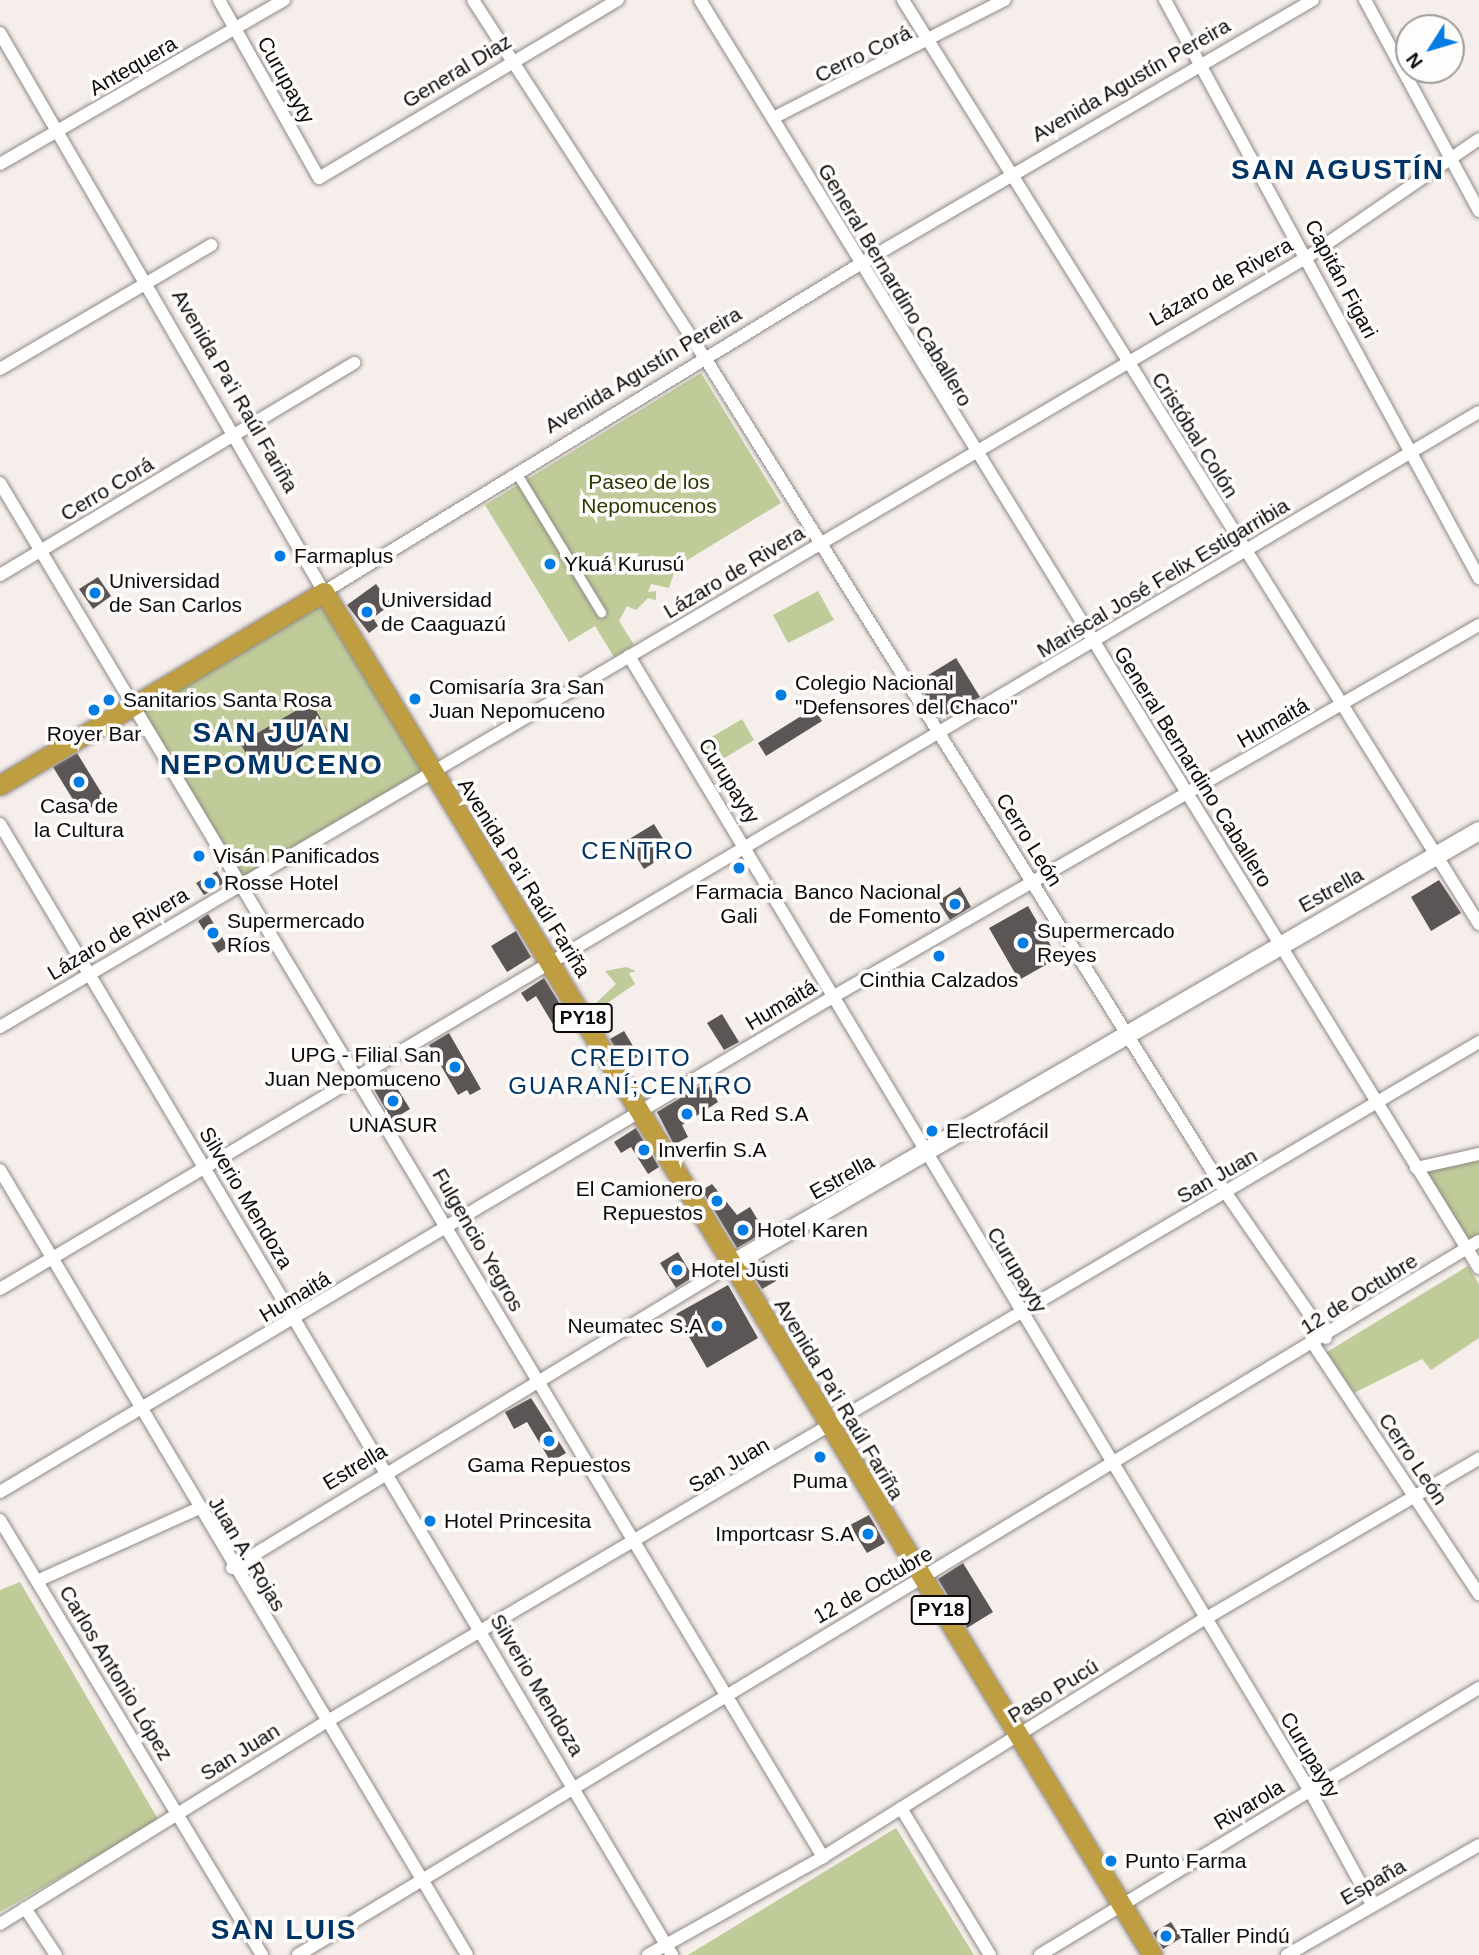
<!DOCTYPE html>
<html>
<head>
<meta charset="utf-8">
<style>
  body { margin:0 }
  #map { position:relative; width:1479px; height:1955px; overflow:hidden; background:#f5eeeb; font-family:Arial,sans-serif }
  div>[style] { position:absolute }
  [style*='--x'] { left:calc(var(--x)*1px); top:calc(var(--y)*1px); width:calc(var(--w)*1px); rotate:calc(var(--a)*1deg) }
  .green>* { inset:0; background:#c0cb9a }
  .building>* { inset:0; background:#5c5555 }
  .roads { filter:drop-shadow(0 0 2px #8f8985) drop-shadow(0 0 2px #8f8985) }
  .pedestrian>* { height:9px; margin:-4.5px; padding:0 4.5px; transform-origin:4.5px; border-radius:4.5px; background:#fff }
  .minor>* { height:12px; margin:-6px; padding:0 6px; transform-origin:6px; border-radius:6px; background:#fff }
  .secondary>* { height:18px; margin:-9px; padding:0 9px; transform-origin:9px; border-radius:9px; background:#fff }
  .trunk>* { height:19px; margin:-9.5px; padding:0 9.5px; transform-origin:9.5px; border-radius:9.5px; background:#bf9e42 }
  .dots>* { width:19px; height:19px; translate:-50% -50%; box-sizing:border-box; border:4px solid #fefdfc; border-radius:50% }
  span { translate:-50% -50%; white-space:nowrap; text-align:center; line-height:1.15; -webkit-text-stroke:7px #fefdfc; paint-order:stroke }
  .shield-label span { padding:2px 5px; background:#fefdfc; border:2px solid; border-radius:5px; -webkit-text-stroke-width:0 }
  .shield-label { font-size:19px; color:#0d0b0a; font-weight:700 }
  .street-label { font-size:21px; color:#0d0b0a }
  .park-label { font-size:21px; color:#2f3700 }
  .poi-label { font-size:21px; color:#0d0b0a }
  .left { translate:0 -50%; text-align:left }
  .right { translate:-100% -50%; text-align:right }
  .quarter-label { font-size:24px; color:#003465; letter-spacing:2px }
  .district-label { font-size:28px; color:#003465; font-weight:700; letter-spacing:2px }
  .north { position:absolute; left:1395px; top:14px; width:70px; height:70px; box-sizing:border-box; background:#fefdfc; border:2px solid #9e9c9b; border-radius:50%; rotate:233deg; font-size:19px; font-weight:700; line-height:28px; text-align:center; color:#0d0b0a }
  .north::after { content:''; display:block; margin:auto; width:24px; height:32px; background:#007ce2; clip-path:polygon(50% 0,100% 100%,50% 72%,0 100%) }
</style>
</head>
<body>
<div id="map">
  <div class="green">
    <div style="clip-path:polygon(701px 373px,781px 503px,676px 567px,669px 588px,651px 584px,648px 592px,656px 591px,656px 600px,648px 598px,636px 610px,627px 606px,619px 621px,634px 645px,614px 657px,595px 626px,569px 642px,485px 505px)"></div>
    <div style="clip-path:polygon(818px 591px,834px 620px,788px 643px,773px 615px)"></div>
    <div style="clip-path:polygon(323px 595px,431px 772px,242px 880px,138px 705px)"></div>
    <div style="clip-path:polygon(742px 719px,754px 740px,713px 765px,700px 744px)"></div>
    <div style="clip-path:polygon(626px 967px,636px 971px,629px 973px,635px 984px,597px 1010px,594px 1005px,616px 984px,605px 971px)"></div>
    <div style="clip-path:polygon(1479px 1154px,1479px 1241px,1467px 1249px,1416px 1168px)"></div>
    <div style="clip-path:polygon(1468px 1266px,1479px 1284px,1479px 1338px,1431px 1370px,1422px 1359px,1354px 1393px,1327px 1352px)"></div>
    <div style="clip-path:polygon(20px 1582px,159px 1821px,0 1912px,0 1590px)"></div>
    <div style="clip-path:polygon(896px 1828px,974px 1955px,688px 1955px)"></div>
  </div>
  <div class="building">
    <div style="clip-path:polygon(98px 577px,111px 596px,93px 609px,79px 589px)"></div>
    <div style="clip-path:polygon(376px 584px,391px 604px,373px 618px,378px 626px,369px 633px,347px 605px)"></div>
    <div style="clip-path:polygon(956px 658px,980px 697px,940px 718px,917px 682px)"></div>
    <div style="clip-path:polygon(311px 702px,328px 731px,257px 772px,240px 743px)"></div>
    <div style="clip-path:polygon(814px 708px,822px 721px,766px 756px,758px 743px)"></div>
    <div style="clip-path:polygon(77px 753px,107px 802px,83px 816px,53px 767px)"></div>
    <div style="clip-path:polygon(654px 824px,671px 852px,644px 869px,626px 841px)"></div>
    <div style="clip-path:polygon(217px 871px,224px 883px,204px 895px,196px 883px)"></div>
    <div style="clip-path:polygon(1439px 880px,1461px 913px,1431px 931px,1411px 897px)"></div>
    <div style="clip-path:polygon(960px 887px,971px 907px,950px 920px,938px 901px)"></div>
    <div style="clip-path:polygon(1028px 906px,1058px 958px,1019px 980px,989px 928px)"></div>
    <div style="clip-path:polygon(208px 914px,228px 947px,218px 953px,198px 921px)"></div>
    <div style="clip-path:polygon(516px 931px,531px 957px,507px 972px,491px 946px)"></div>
    <div style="clip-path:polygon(544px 978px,568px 1017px,554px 1026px,536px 996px,527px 1002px,521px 993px)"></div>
    <div style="clip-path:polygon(722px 1014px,739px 1042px,724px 1050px,707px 1023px)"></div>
    <div style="clip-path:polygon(624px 1031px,639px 1056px,625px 1064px,610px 1039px)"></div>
    <div style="clip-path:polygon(449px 1033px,481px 1089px,470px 1095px,467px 1090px,458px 1095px,429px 1045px)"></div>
    <div style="clip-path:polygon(386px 1070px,410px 1109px,392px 1120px,371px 1084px)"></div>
    <div style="clip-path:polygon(707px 1082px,718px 1102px,682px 1125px,688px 1137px,674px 1145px,657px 1112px)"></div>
    <div style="clip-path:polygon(636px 1128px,659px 1167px,648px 1174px,631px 1147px,621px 1153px,614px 1142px)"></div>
    <div style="clip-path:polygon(712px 1184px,737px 1215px,750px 1207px,765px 1232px,737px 1248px,702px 1190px)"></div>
    <div style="clip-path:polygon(678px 1252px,693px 1277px,676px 1288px,660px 1263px)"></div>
    <div style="clip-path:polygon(764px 1260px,776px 1281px,762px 1289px,750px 1270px)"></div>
    <div style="clip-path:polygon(728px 1285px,758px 1338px,707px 1368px,676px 1314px)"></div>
    <div style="clip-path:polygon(531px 1398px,566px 1453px,551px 1462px,527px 1422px,514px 1429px,505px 1412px)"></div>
    <div style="clip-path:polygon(869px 1515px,885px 1543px,867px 1553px,850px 1525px)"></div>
    <div style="clip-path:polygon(963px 1563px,993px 1612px,967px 1628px,938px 1579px)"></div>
    <div style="clip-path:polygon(1171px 1922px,1181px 1938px,1163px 1949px,1153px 1933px)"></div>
  </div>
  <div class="roads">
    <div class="pedestrian">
      <div style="--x:517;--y:474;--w:162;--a:58.7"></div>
    </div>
    <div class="minor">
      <div style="--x:219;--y:0;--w:204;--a:60.7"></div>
      <div style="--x:319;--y:178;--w:348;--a:-30.8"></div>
      <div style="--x:473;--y:0;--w:427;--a:57.1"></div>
      <div style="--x:705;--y:358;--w:984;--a:58.04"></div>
      <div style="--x:1226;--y:1193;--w:176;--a:55.4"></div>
      <div style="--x:700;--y:0;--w:1488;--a:58.44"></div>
      <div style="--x:903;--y:0;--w:1089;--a:58.06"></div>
      <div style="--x:1165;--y:0;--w:658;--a:61.49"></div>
      <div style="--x:1365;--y:0;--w:240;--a:61.6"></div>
      <div style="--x:0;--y:33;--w:646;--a:59.9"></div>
      <div style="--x:324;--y:592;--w:628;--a:-31.46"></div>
      <div style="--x:860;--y:264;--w:524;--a:-30.23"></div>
      <div style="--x:773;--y:118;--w:260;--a:-27"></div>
      <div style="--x:0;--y:164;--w:328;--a:-30"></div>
      <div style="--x:0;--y:369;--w:245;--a:-30.4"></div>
      <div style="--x:0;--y:483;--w:1602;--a:59.08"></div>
      <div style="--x:0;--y:575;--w:413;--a:-30.9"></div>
      <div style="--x:629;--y:656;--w:1324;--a:59.04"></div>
      <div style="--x:1310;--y:1791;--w:128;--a:61.4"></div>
      <div style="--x:0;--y:824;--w:1316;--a:59.28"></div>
      <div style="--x:0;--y:1027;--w:1519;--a:-30.5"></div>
      <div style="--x:1309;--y:256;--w:206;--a:-34.5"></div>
      <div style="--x:1416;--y:1168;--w:65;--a:-12.5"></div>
      <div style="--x:0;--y:1170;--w:913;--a:59.25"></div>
      <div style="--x:0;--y:1289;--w:1719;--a:-30.67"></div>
      <div style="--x:1314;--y:1345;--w:299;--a:56.5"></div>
      <div style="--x:0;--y:1492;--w:973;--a:-30.73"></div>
      <div style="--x:836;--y:995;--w:742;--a:-29.92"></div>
      <div style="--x:0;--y:1520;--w:508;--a:58.94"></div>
      <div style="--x:232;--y:1568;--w:585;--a:-31.3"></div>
      <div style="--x:37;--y:1581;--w:175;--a:-24.2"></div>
      <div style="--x:901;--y:1808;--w:172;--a:58.8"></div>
      <div style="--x:25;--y:1908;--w:56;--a:56.6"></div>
      <div style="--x:0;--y:1924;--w:384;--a:-31.8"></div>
      <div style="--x:326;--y:1722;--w:1339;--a:-30.53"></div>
      <div style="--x:298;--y:1955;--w:1380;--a:-31.16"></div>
      <div style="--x:648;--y:1955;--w:201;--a:-29.2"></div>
      <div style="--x:823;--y:1857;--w:448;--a:-32"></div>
      <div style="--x:1203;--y:1620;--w:320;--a:-30.3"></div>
      <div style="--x:1040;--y:1955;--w:514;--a:-31.31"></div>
      <div style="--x:1287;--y:1955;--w:221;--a:-29.8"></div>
    </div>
    <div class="secondary">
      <div style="--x:732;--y:1264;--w:863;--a:-30.1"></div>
    </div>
    <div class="trunk">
      <div style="--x:0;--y:785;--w:377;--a:-30.8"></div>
      <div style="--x:324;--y:592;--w:1595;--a:58.72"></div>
    </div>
  </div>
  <div class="dots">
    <div style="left:280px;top:556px;background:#007ce2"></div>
    <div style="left:550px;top:564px;background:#007ce2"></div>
    <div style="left:95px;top:593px;background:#007ce2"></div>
    <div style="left:367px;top:612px;background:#007ce2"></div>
    <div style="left:781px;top:695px;background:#007ce2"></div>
    <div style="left:415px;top:699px;background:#007ce2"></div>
    <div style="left:109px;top:700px;background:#007ce2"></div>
    <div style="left:94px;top:710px;background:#007ce2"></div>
    <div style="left:79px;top:782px;background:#007ce2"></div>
    <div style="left:199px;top:856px;background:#007ce2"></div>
    <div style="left:739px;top:868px;background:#007ce2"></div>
    <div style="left:210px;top:883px;background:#007ce2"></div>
    <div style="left:955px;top:904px;background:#007ce2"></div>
    <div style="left:213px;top:933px;background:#007ce2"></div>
    <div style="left:1023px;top:943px;background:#007ce2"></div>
    <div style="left:939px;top:956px;background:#007ce2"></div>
    <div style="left:455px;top:1067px;background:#007ce2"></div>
    <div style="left:393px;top:1101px;background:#007ce2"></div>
    <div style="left:687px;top:1114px;background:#007ce2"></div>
    <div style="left:932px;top:1131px;background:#007ce2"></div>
    <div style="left:644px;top:1150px;background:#007ce2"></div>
    <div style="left:717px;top:1201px;background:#007ce2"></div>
    <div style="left:743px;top:1230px;background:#007ce2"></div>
    <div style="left:677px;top:1270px;background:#007ce2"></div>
    <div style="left:717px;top:1326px;background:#007ce2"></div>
    <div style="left:549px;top:1441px;background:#007ce2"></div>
    <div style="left:820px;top:1457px;background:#007ce2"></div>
    <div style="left:430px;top:1521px;background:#007ce2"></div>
    <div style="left:868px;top:1534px;background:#007ce2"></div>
    <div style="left:1111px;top:1861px;background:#007ce2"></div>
    <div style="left:1166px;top:1936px;background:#007ce2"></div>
  </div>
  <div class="shield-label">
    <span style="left:583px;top:1018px">PY18</span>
    <span style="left:941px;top:1610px">PY18</span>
  </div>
  <div class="street-label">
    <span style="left:863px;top:54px;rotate:-26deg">Cerro Corá</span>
    <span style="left:133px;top:66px;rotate:-30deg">Antequera</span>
    <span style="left:457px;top:71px;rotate:-31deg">General Diaz</span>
    <span style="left:286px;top:80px;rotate:61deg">Curupayty</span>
    <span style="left:1131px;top:80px;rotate:-30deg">Avenida Agustín Pereira</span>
    <span style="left:1341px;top:279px;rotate:62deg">Capitán Figari</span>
    <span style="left:1221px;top:282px;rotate:-29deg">Lázaro de Rivera</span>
    <span style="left:895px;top:285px;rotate:59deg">General Bernardino Caballero</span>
    <span style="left:643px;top:370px;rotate:-31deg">Avenida Agustín Pereira</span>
    <span style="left:235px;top:391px;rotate:60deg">Avenida Pa'i Raúl Fariña</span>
    <span style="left:1195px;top:435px;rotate:58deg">Cristóbal Colón</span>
    <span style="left:107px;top:489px;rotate:-31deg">Cerro Corá</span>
    <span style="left:734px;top:572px;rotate:-31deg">Lázaro de Rivera</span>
    <span style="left:1163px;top:578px;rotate:-31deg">Mariscal José Felix Estigarribia</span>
    <span style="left:1273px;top:723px;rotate:-30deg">Humaitá</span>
    <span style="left:1193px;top:767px;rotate:58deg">General Bernardino Caballero</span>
    <span style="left:729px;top:781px;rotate:58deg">Curupayty</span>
    <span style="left:1029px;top:840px;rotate:58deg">Cerro León</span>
    <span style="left:524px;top:878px;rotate:58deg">Avenida Pa'i Raúl Fariña</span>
    <span style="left:1331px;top:890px;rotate:-29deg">Estrella</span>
    <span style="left:118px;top:934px;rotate:-31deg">Lázaro de Rivera</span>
    <span style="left:781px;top:1005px;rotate:-31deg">Humaitá</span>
    <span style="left:1217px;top:1176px;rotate:-30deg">San Juan</span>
    <span style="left:842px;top:1177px;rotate:-29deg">Estrella</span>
    <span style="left:246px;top:1198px;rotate:59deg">Silverio Mendoza</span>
    <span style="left:478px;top:1240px;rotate:60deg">Fulgencio Yegros</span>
    <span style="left:1017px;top:1270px;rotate:59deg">Curupayty</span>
    <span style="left:1359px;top:1294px;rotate:-32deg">12 de Octubre</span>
    <span style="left:295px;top:1297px;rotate:-31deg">Humaitá</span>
    <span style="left:839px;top:1399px;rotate:59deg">Avenida Pa'i Raúl Fariña</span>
    <span style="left:1413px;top:1459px;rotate:56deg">Cerro León</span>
    <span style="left:729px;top:1465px;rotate:-30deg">San Juan</span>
    <span style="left:355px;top:1467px;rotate:-31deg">Estrella</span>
    <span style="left:247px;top:1554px;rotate:59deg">Juan A. Rojas</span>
    <span style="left:873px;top:1585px;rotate:-30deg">12 de Octubre</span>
    <span style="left:116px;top:1673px;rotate:59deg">Carlos Antonio López</span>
    <span style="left:537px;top:1685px;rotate:59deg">Silverio Mendoza</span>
    <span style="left:1053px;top:1691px;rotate:-32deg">Paso Pucú</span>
    <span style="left:240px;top:1752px;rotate:-32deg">San Juan</span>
    <span style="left:1310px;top:1755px;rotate:59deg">Curupayty</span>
    <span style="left:1249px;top:1805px;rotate:-31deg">Rivarola</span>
    <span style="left:1373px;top:1882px;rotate:-30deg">España</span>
  </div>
  <div class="park-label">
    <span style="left:649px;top:494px">Paseo de los<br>Nepomucenos</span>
  </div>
  <div class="poi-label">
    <span class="left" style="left:294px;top:556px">Farmaplus</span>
    <span class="left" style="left:564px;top:564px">Ykuá Kurusú</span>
    <span class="left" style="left:109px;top:593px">Universidad<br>de San Carlos</span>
    <span class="left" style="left:381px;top:612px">Universidad<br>de Caaguazú</span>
    <span class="left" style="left:795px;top:695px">Colegio Nacional<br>"Defensores del Chaco"</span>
    <span class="left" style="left:429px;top:699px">Comisaría 3ra San<br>Juan Nepomuceno</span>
    <span class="left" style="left:123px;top:700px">Sanitarios Santa Rosa</span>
    <span style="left:94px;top:734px">Royer Bar</span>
    <span style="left:79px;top:818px">Casa de<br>la Cultura</span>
    <span class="left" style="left:213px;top:856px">Visán Panificados</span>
    <span class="left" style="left:224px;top:883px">Rosse Hotel</span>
    <span style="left:739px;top:904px">Farmacia<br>Gali</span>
    <span class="right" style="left:941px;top:904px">Banco Nacional<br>de Fomento</span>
    <span class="left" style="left:227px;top:933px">Supermercado<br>Ríos</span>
    <span class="left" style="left:1037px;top:943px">Supermercado<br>Reyes</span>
    <span style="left:939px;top:980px">Cinthia Calzados</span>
    <span class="right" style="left:441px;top:1067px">UPG - Filial San<br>Juan Nepomuceno</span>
    <span class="left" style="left:701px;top:1114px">La Red S.A</span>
    <span style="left:393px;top:1125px">UNASUR</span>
    <span class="left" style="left:946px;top:1131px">Electrofácil</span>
    <span class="left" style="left:658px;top:1150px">Inverfin S.A</span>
    <span class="right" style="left:703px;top:1201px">El Camionero<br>Repuestos</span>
    <span class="left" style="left:757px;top:1230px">Hotel Karen</span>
    <span class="left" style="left:691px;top:1270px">Hotel Justi</span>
    <span class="right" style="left:703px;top:1326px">Neumatec S.A</span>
    <span style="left:549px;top:1465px">Gama Repuestos</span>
    <span style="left:820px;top:1481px">Puma</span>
    <span class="left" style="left:444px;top:1521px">Hotel Princesita</span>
    <span class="right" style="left:854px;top:1534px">Importcasr S.A</span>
    <span class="left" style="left:1125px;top:1861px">Punto Farma</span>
    <span class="left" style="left:1180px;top:1936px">Taller Pindú</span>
  </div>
  <div class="quarter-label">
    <span style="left:638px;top:851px">CENTRO</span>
    <span style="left:631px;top:1072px">CREDITO<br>GUARANÍ;CENTRO</span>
  </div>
  <div class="district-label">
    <span style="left:1338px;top:170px">SAN AGUSTÍN</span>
    <span style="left:272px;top:749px">SAN JUAN<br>NEPOMUCENO</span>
    <span style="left:284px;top:1930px">SAN LUIS</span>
  </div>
  <div class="north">N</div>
</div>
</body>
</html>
